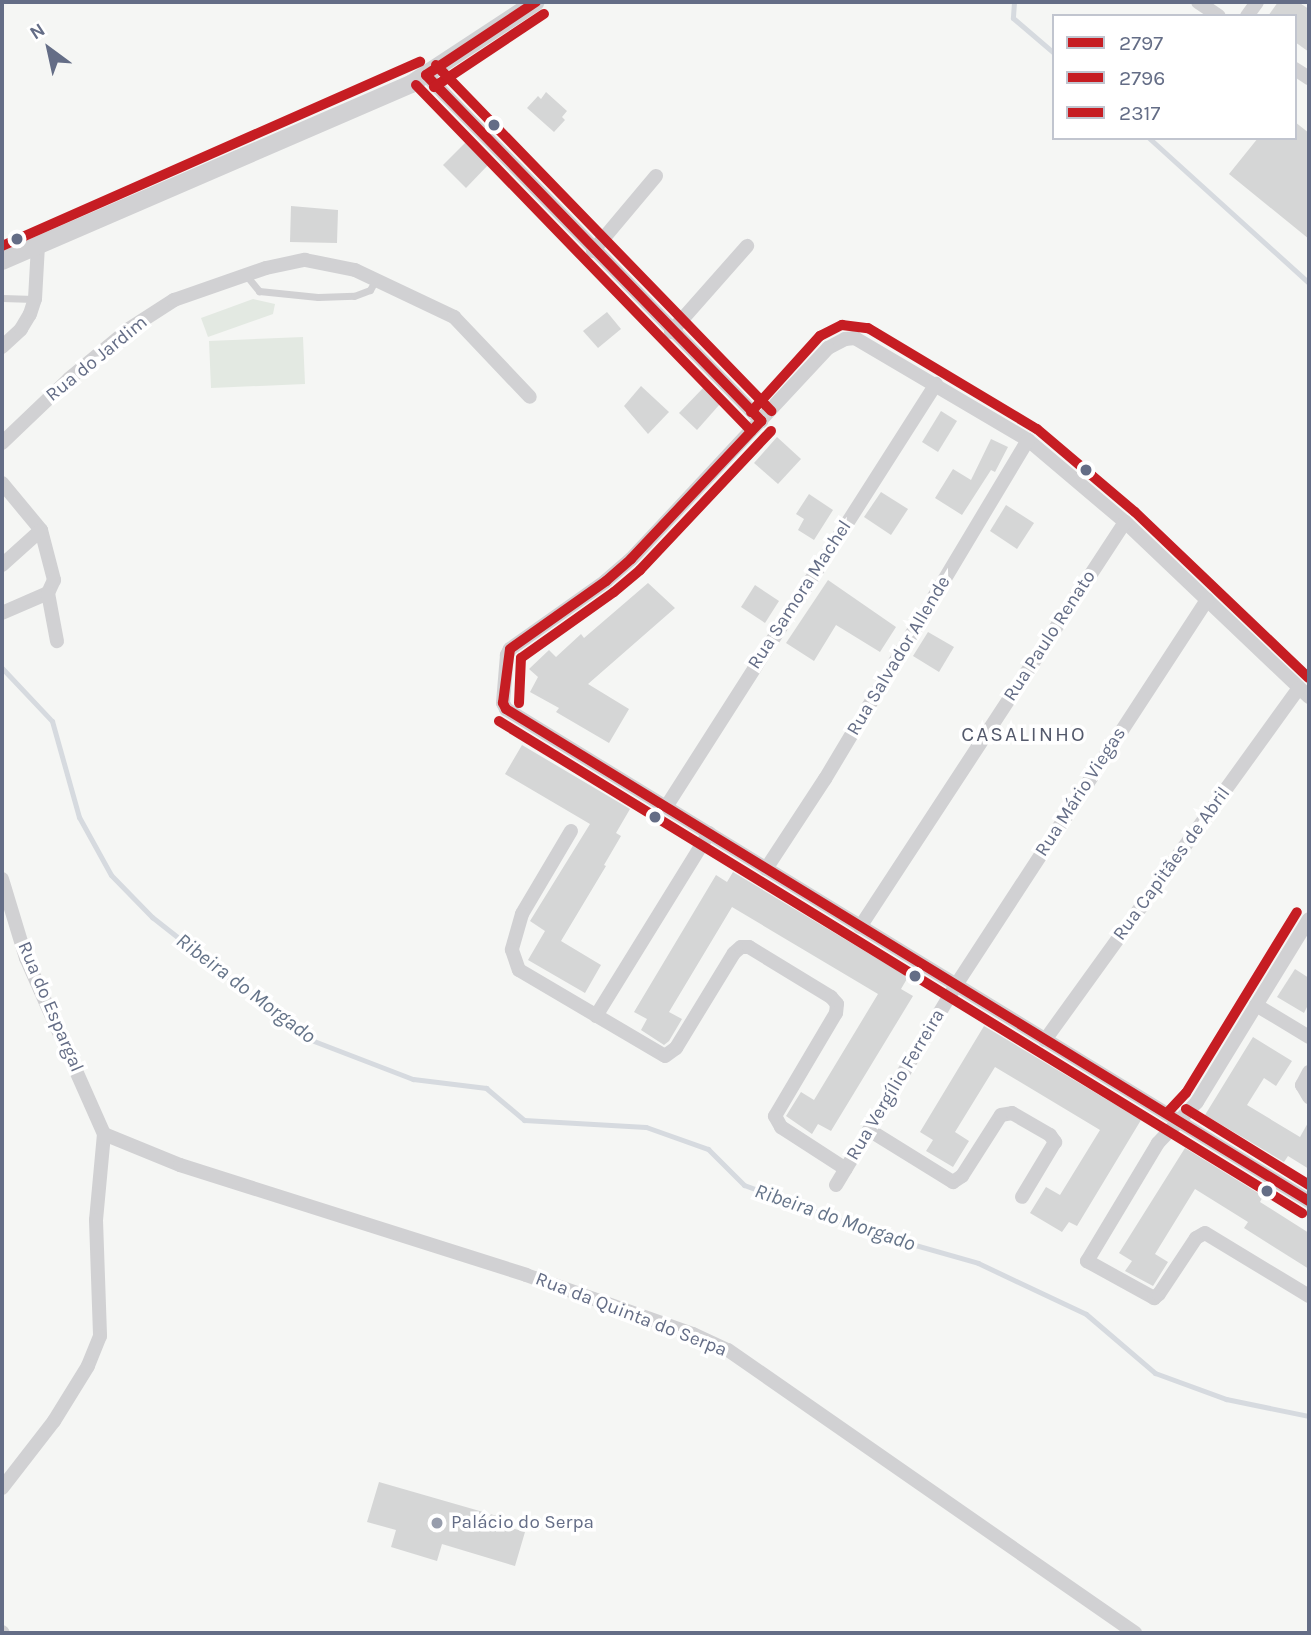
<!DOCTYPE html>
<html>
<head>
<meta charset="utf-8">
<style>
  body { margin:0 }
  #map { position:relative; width:1311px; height:1635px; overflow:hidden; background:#f5f6f4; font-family:Karla,sans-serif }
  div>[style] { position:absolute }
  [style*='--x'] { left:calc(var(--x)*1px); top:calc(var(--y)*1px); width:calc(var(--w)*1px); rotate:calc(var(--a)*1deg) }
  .green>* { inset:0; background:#e3e9e2 }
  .stream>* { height:5px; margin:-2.5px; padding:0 2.5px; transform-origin:2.5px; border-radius:2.5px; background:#d6dadf }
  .building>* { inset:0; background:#d5d6d6 }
  .service>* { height:7px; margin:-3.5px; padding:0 3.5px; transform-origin:3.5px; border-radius:3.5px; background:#d1d1d3 }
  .minor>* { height:14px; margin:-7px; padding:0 7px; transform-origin:7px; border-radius:7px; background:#d1d1d3 }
  .tertiary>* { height:18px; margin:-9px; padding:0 9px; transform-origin:9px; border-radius:9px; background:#d1d1d3 }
  .bus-1>* { height:10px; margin:-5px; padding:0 5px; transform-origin:5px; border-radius:5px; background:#c61d23 }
  .bus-2>* { height:10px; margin:-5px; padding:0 5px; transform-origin:5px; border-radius:5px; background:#c61d23 }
  .bus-3>* { height:10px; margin:-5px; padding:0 5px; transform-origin:5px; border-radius:5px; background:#c61d23 }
  .dots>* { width:19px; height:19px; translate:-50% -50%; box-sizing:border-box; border:4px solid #fff; border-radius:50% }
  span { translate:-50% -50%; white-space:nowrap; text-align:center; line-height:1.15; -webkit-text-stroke:7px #fff; paint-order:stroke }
  .street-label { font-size:19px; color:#646d86 }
  .poi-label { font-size:19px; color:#646d86 }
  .left { translate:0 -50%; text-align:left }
  .neighbourhood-label { font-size:21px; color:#53596b; letter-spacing:2px }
  .water-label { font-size:21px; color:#657489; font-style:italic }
  .frame { position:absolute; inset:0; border:4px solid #646d86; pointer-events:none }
  .legend { position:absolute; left:1052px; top:14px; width:245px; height:126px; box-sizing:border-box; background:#fff; border:2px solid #c1c5cf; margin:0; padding:9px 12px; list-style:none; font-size:21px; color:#646d86 }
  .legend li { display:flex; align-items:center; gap:14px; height:35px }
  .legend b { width:35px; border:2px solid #c1c5cf }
  .north { position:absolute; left:14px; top:14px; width:70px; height:70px; -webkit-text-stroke:5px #fff; paint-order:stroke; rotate:327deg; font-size:19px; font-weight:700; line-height:28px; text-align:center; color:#646d86 }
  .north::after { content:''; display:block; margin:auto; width:24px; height:32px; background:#646d86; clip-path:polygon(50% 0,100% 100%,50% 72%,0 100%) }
</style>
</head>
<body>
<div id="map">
  <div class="green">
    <div style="clip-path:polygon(253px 299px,275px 304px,273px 314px,208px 337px,201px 318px)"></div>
    <div style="clip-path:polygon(303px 337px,305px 384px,211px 388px,209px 341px)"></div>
  </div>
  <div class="stream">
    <div style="--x:1014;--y:2;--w:16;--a:94"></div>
    <div style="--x:1013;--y:18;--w:54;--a:40.5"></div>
    <div style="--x:1149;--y:138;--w:216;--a:42.2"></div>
    <div style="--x:2;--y:668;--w:73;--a:46.7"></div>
    <div style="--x:52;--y:721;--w:100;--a:74.3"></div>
    <div style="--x:79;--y:817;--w:66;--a:61.1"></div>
    <div style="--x:111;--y:875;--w:59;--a:45.7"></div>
    <div style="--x:152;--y:917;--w:196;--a:38.2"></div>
    <div style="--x:306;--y:1038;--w:115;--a:21"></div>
    <div style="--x:413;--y:1079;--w:74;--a:7"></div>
    <div style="--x:486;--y:1088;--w:50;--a:40.1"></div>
    <div style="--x:524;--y:1120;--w:122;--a:3.3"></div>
    <div style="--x:646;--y:1127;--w:66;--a:19.5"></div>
    <div style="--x:708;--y:1149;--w:51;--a:45"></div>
    <div style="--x:744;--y:1185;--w:145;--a:20.2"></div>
    <div style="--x:880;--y:1235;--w:102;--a:15.9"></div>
    <div style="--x:978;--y:1263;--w:119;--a:25.3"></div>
    <div style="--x:1086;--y:1314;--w:91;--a:40.5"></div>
    <div style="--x:1155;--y:1373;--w:76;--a:20.1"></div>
    <div style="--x:1226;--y:1399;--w:85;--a:11.6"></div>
  </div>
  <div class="building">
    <div style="clip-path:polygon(1278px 2px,1298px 2px,1309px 9px,1309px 52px,1295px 42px,1295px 16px,1268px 16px)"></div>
    <div style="clip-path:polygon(546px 92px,567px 111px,562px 117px,565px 120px,554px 132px,527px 108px,538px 96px,541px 99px)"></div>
    <div style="clip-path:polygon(1295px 122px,1309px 133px,1309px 239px,1229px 174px,1258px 138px,1295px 138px)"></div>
    <div style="clip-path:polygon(466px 142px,489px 164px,466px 188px,443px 165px)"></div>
    <div style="clip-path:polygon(291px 206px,338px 210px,337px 243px,290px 242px)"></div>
    <div style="clip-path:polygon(607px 312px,621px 329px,598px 348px,583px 331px)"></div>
    <div style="clip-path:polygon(641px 386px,669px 412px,648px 434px,624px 406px)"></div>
    <div style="clip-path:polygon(705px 386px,720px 404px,697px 430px,679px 413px)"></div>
    <div style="clip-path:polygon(941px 411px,957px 421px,938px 452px,922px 442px)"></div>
    <div style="clip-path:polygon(777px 437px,801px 459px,778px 484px,754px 463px)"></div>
    <div style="clip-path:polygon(991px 439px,1008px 447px,995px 472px,991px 470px,962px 515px,935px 498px,953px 469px,971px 480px)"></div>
    <div style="clip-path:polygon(881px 492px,908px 509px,891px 535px,864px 517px)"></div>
    <div style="clip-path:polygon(809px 494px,833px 510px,814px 540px,798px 530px,804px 519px,796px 514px)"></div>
    <div style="clip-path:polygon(1006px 505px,1034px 523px,1017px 549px,990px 531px)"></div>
    <div style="clip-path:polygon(828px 580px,896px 627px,880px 652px,836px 625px,814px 661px,786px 643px)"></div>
    <div style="clip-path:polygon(648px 583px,675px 608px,588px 684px,629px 709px,609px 743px,556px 712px,559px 708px,530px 692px,538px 677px,529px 669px,549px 650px,556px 657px,581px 634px,584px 638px)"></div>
    <div style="clip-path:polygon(755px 585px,779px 601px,765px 623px,741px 607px)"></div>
    <div style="clip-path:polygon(928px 632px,954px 647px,939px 672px,913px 656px)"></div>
    <div style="clip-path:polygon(522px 745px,630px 809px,616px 833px,621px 836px,604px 865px,606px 866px,561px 941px,601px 965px,585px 993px,528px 960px,545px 931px,530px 921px,590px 824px,505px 774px)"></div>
    <div style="clip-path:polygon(733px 872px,908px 977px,901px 989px,913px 996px,831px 1131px,818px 1124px,812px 1134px,786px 1116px,801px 1092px,814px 1100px,878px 994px,732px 907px,669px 1012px,682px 1019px,669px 1041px,664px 1045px,641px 1030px,647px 1019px,634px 1012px,716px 875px,727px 882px)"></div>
    <div style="clip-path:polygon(1295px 969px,1309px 978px,1309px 1003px,1304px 1013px,1277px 997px)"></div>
    <div style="clip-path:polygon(984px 1026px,1141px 1120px,1077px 1226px,1069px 1222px,1062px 1232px,1030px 1213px,1046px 1187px,1060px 1195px,1100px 1130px,995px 1067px,955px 1132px,969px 1141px,953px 1167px,926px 1151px,933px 1140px,920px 1132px)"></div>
    <div style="clip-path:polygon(1253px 1037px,1292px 1061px,1276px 1086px,1264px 1078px,1247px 1105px,1300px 1137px,1309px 1121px,1309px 1169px,1288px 1156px,1284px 1162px,1205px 1115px)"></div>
    <div style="clip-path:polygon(1185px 1148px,1263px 1196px,1260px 1202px,1309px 1233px,1309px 1269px,1244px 1228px,1248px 1222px,1195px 1189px,1155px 1254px,1168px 1262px,1153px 1286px,1125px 1271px,1132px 1261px,1119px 1253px)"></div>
    <div style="clip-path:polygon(379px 1482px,504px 1518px,502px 1525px,525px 1532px,515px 1566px,442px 1544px,437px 1561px,391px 1547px,396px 1530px,367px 1522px)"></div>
  </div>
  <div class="service">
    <div style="--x:246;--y:275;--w:21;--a:51"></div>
    <div style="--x:259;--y:291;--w:59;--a:5.8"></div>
    <div style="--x:318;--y:297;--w:36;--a:-2"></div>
    <div style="--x:354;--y:296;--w:17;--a:-21"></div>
    <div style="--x:370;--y:290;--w:13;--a:-61"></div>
    <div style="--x:2;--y:298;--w:32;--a:2"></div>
  </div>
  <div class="minor">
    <div style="--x:1198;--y:2;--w:25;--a:34"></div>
    <div style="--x:1247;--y:16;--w:17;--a:-54"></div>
    <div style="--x:1295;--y:69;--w:17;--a:33"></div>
    <div style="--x:426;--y:75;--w:482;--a:45.9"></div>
    <div style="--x:593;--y:251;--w:98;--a:-50"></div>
    <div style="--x:671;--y:332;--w:115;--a:-48.5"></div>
    <div style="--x:2;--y:347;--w:26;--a:-43"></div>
    <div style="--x:21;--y:329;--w:17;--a:-59"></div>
    <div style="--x:30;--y:314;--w:16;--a:-72"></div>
    <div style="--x:35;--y:299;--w:53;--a:-86.8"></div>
    <div style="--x:2;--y:443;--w:93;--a:-43.7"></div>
    <div style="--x:69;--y:379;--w:78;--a:-39.8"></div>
    <div style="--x:129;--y:329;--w:54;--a:-32.8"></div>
    <div style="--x:174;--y:300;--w:97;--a:-19.2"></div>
    <div style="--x:266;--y:268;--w:40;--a:-12"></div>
    <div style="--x:305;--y:260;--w:51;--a:11.3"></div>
    <div style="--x:355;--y:270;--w:110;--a:25.4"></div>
    <div style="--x:454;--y:317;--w:110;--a:46.5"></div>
    <div style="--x:2;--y:483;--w:61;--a:50.3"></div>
    <div style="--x:41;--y:530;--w:52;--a:75.4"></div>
    <div style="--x:54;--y:580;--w:14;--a:115"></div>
    <div style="--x:48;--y:593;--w:50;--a:156.5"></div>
    <div style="--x:2;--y:565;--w:52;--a:-41.9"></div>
    <div style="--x:48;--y:593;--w:49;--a:79.4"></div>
    <div style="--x:1309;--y:697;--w:254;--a:-136.4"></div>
    <div style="--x:1125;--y:522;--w:127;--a:-139.8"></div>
    <div style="--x:1028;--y:440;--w:201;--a:-149.5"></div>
    <div style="--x:855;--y:338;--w:10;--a:174"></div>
    <div style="--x:845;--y:339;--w:19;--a:152"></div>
    <div style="--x:828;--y:348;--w:289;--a:133"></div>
    <div style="--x:631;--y:559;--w:33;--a:139"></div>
    <div style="--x:606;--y:581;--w:118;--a:144.7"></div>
    <div style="--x:510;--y:649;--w:7;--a:117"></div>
    <div style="--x:507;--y:655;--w:48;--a:94.8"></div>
    <div style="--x:503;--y:703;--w:7;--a:63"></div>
    <div style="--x:506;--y:709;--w:942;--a:31.5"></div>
    <div style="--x:666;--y:807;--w:502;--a:-57.45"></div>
    <div style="--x:571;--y:831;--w:96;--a:120.6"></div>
    <div style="--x:522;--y:914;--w:37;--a:106"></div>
    <div style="--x:512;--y:950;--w:21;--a:71"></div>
    <div style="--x:519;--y:970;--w:169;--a:30.5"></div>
    <div style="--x:665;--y:1056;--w:14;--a:-36"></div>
    <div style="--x:676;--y:1048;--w:111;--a:-58.6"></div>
    <div style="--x:734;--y:953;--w:9;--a:-41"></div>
    <div style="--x:741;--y:947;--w:8;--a:0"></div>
    <div style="--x:749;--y:947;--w:96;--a:31.4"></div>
    <div style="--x:831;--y:997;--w:9;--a:49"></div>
    <div style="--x:837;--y:1004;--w:9;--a:96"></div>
    <div style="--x:836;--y:1013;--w:120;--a:120.6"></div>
    <div style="--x:775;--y:1116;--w:13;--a:61"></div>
    <div style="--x:781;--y:1127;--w:77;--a:32.9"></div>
    <div style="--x:766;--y:869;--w:108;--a:-56.8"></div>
    <div style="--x:825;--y:779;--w:395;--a:-59.1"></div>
    <div style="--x:2;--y:879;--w:83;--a:73.1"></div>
    <div style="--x:26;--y:958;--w:193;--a:66.1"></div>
    <div style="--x:104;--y:1134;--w:86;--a:95.3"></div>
    <div style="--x:96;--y:1220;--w:116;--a:88"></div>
    <div style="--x:100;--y:1336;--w:32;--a:112"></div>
    <div style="--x:88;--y:1366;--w:65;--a:121.7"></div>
    <div style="--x:54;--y:1421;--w:85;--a:127.8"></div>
    <div style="--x:1309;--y:919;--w:215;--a:121.5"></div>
    <div style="--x:1197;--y:1102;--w:57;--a:133.6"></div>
    <div style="--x:1158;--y:1143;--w:138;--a:121"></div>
    <div style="--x:1087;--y:1261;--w:77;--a:28.9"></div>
    <div style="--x:1154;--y:1298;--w:6;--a:-39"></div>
    <div style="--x:1159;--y:1294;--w:67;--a:-56.5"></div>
    <div style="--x:1196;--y:1238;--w:10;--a:-29"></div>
    <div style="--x:1205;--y:1233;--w:122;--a:31.2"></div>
    <div style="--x:860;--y:927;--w:484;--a:-56.8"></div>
    <div style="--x:1256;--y:1005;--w:62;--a:31.1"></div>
    <div style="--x:596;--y:1016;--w:215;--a:-58.3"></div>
    <div style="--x:1045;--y:1040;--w:434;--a:-54.2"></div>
    <div style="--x:1309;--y:1072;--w:15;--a:118"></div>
    <div style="--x:1302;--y:1085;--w:14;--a:60"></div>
    <div style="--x:869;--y:1130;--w:99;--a:31.8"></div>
    <div style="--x:953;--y:1182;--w:11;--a:-34"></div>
    <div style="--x:962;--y:1176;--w:72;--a:-57.4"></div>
    <div style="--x:1001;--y:1115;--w:11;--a:-10"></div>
    <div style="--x:1012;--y:1113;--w:44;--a:30.1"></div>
    <div style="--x:1050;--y:1135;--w:9;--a:54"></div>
    <div style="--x:1055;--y:1142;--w:64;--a:121"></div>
    <div style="--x:104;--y:1134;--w:82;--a:22.2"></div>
    <div style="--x:180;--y:1165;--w:363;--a:17.6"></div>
    <div style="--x:526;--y:1275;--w:177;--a:19.5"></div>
    <div style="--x:693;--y:1334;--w:38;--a:25"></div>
    <div style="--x:728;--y:1350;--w:496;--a:34.8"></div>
    <div style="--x:836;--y:1185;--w:233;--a:-59"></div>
    <div style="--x:956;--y:985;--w:460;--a:-56.9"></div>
    <div style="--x:2;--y:1632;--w:1;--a:45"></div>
  </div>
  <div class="tertiary">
    <div style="--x:2;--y:261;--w:446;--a:-23.4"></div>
    <div style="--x:411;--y:84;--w:149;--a:-33.3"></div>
  </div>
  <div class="bus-1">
    <div style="--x:426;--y:75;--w:482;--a:45.9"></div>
    <div style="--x:426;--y:75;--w:132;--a:-33.6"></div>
    <div style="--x:506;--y:709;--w:942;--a:31.5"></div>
    <div style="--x:506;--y:709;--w:7;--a:-117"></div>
    <div style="--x:503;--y:703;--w:54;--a:-82.6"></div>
    <div style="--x:510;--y:649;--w:118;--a:-35.3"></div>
    <div style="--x:606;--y:581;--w:33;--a:-41"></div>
    <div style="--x:631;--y:559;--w:190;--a:-46.7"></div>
  </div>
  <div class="bus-2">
    <div style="--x:416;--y:85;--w:482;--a:45.9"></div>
    <div style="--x:434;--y:87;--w:132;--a:-33.6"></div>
    <div style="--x:519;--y:703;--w:45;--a:-87.5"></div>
    <div style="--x:521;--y:658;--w:114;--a:-35.4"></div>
    <div style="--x:614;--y:592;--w:34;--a:-40"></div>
    <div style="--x:640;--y:570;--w:191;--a:-46.7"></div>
    <div style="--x:499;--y:721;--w:942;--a:31.5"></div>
  </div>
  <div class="bus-3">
    <div style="--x:436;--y:65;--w:482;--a:45.9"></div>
    <div style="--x:2;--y:246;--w:457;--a:-23.8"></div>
    <div style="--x:751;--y:412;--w:103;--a:-47.8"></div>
    <div style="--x:820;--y:336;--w:25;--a:-27"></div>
    <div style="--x:842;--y:325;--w:26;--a:7"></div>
    <div style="--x:868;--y:328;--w:197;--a:30.9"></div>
    <div style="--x:1037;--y:429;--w:128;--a:40.3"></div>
    <div style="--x:1135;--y:512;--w:240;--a:43.7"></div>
    <div style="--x:1186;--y:1109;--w:145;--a:31.7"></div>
    <div style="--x:1169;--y:1111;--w:25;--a:-47"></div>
    <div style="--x:1186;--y:1093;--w:212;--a:-58.5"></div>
  </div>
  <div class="dots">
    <div style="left:494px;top:125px;background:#646d86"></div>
    <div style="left:17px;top:239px;background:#646d86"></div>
    <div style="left:1086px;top:470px;background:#646d86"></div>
    <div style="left:655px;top:817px;background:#646d86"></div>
    <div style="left:915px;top:976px;background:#646d86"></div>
    <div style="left:1267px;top:1191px;background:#646d86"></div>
    <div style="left:437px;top:1523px;background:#979dac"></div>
  </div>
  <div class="street-label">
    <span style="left:97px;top:359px;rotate:-39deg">Rua do Jardim</span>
    <span style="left:800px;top:595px;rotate:-57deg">Rua Samora Machel</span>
    <span style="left:1050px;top:636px;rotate:-57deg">Rua Paulo Renato</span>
    <span style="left:899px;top:656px;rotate:-59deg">Rua Salvador Allende</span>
    <span style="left:1081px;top:792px;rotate:-57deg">Rua Mário Viegas</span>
    <span style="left:1172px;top:864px;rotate:-54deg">Rua Capitães de Abril</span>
    <span style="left:50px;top:1007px;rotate:67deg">Rua do Espargal</span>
    <span style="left:896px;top:1085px;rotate:-59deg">Rua Vergílio Ferreira</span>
    <span style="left:631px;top:1315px;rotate:21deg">Rua da Quinta do Serpa</span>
  </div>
  <div class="poi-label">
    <span class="left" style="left:451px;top:1523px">Palácio do Serpa</span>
  </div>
  <div class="neighbourhood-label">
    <span style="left:1024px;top:734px">CASALINHO</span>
  </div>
  <div class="water-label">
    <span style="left:246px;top:988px;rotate:37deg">Ribeira do Morgado</span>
    <span style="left:835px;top:1217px;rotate:19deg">Ribeira do Morgado</span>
  </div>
  <div class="frame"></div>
  <ul class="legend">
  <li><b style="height:9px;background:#c61d23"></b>2797</li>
  <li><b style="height:9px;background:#c61d23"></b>2796</li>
  <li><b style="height:9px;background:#c61d23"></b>2317</li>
  </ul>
  <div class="north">N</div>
</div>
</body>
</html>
